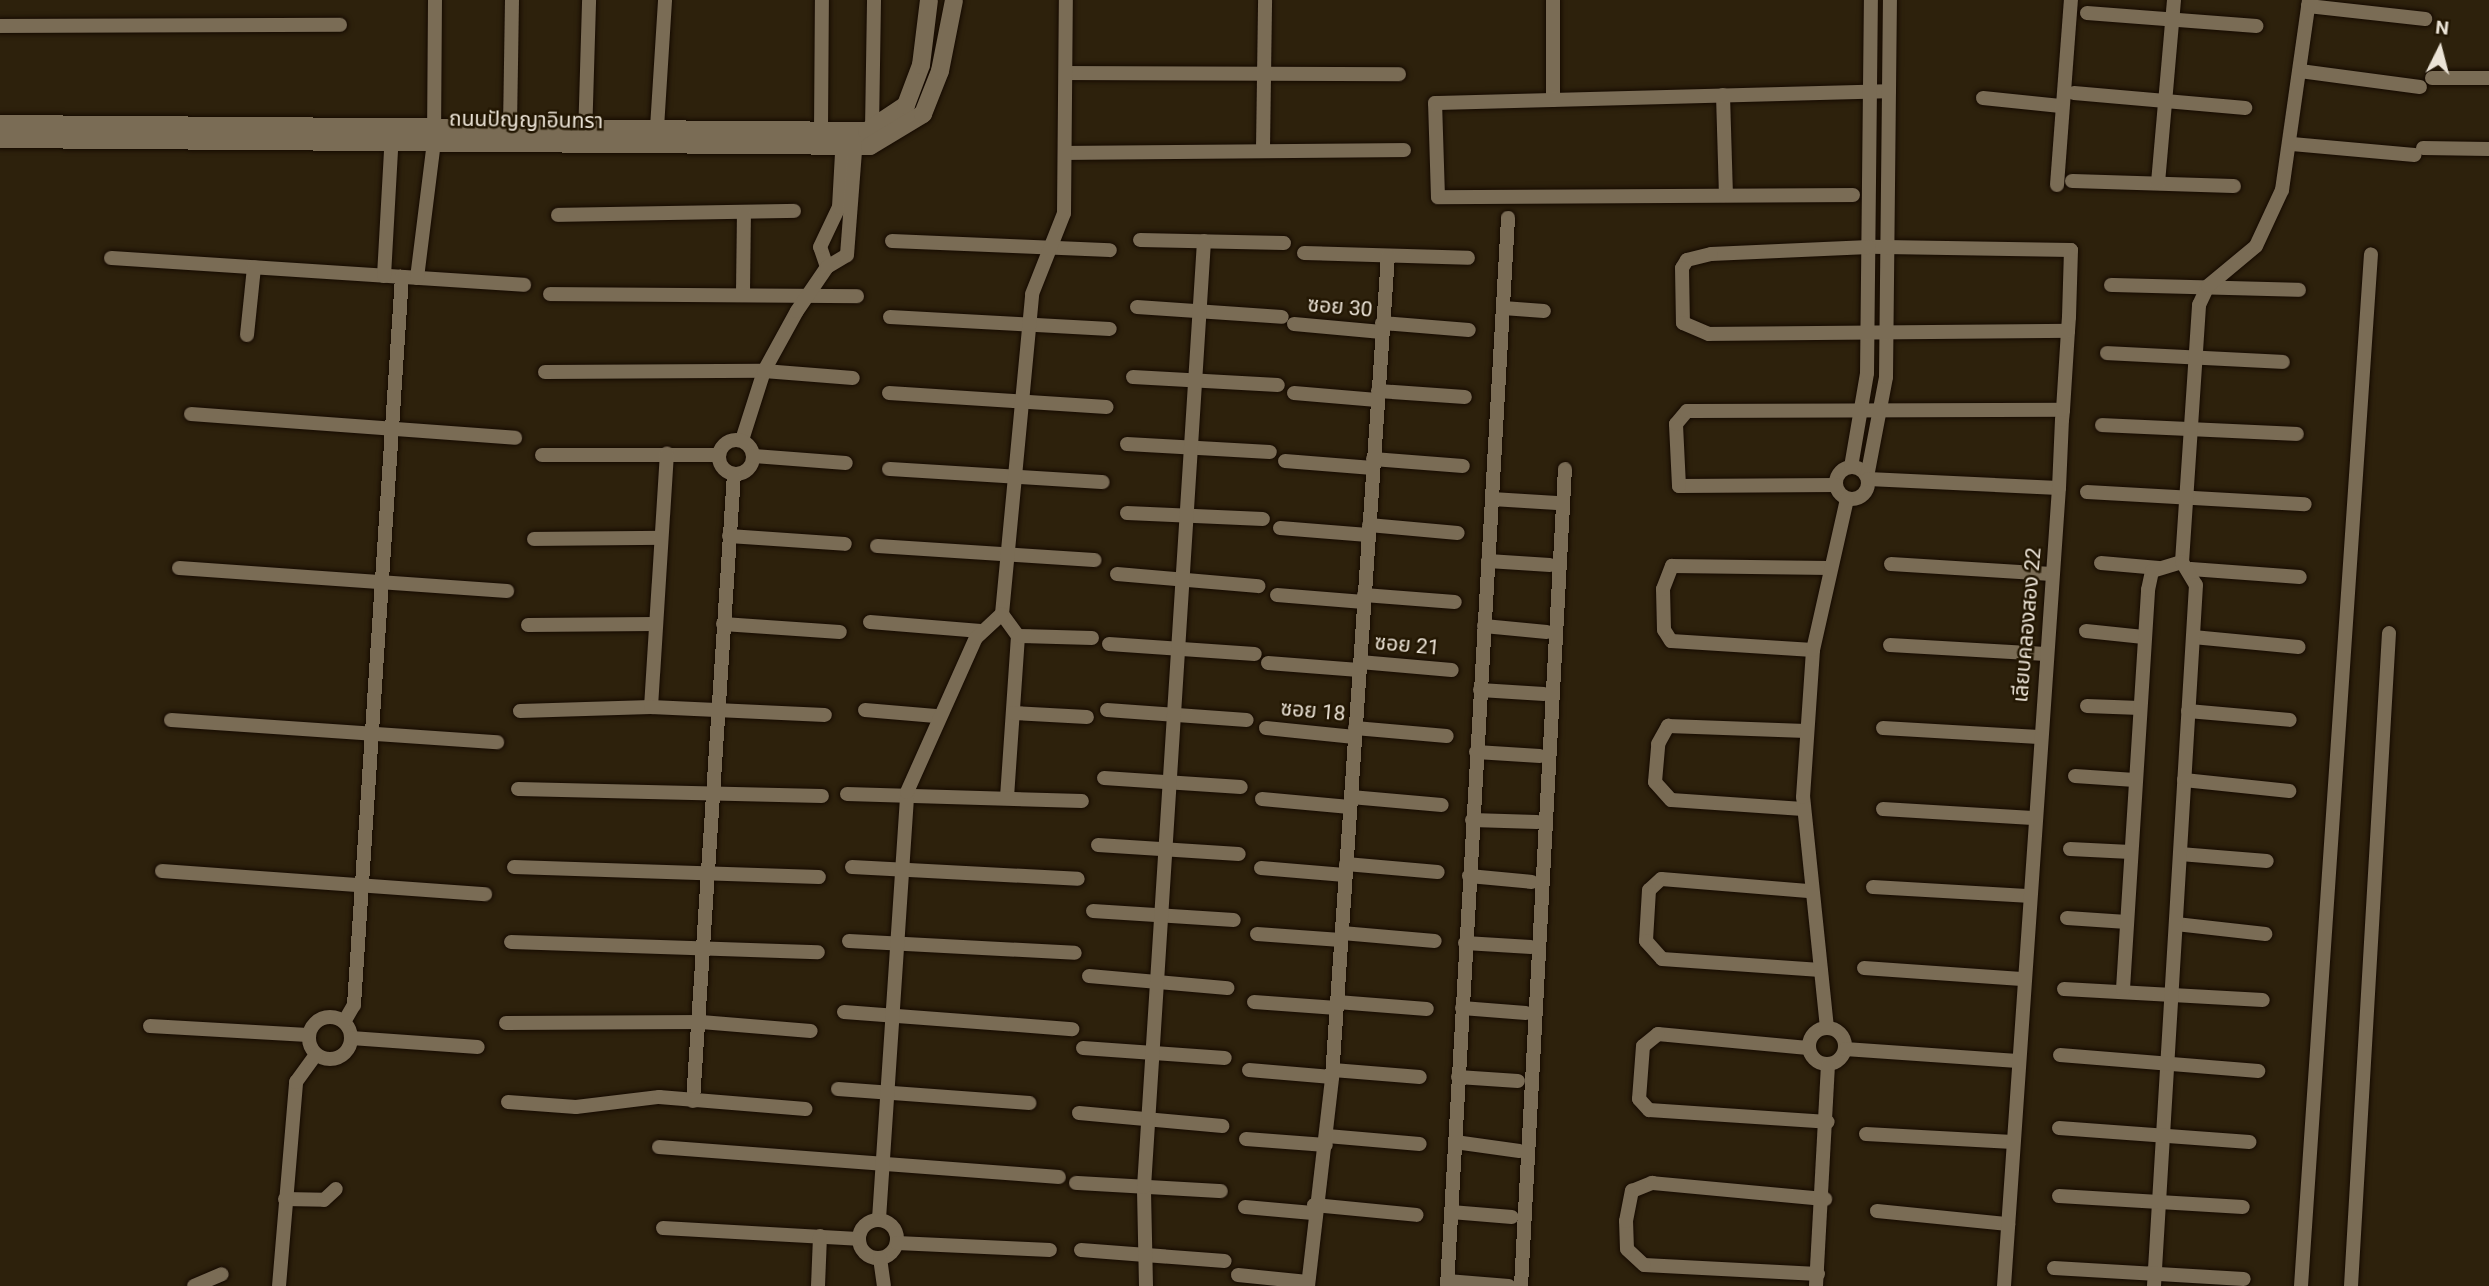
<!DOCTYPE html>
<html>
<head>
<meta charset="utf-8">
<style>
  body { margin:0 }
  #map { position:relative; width:2489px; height:1286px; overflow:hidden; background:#2d210c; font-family:Roboto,"Noto Sans Thai",sans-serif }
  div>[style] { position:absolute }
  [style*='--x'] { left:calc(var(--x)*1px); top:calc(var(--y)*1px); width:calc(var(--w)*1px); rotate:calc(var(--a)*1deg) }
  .roads { filter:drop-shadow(0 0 2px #150a00) drop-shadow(0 0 2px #150a00) }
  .street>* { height:14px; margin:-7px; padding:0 7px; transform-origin:7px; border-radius:7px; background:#7a6c55 }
  .street>.ring { margin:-7px; padding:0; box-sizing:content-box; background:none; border:14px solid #7a6c55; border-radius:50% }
  .secondary>* { height:18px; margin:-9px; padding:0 9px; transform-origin:9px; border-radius:9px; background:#7a6c55 }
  span { translate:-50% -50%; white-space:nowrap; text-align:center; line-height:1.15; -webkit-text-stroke:5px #231703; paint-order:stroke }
  .street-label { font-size:21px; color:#ebe3d6 }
  .north { position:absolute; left:2405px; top:14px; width:70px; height:70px; -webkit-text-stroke:5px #231703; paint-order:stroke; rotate:6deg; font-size:19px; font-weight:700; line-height:28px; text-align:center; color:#ebe3d6 }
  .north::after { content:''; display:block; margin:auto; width:24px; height:32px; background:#ebe3d6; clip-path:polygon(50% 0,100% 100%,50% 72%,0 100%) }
</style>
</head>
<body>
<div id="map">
  <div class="roads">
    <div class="street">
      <div style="--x:1553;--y:0;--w:100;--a:90"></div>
      <div style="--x:2308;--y:6;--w:118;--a:6.3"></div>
      <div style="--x:2087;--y:13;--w:170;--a:4.4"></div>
      <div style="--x:0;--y:26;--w:340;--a:-0.2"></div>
      <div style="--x:2300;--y:71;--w:121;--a:7.6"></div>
      <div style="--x:1067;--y:73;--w:332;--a:0.2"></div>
      <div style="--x:2432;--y:78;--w:57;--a:0"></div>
      <div style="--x:2074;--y:93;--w:172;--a:5"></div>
      <div style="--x:1723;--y:95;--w:100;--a:88.3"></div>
      <div style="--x:1983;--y:98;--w:78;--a:5.9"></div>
      <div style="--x:510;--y:127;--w:127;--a:-89.1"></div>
      <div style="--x:657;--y:128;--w:128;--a:-86.4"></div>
      <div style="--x:872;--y:129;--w:129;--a:-89.1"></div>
      <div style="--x:821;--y:130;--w:130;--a:-89.6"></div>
      <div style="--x:585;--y:138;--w:138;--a:-88.3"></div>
      <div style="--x:2292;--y:144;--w:123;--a:5.1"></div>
      <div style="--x:2423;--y:148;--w:66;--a:0.9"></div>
      <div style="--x:1263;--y:149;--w:149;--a:-89.2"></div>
      <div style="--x:1066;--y:153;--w:338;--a:-0.5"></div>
      <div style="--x:2072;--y:181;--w:162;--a:1.8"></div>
      <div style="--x:2158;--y:183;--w:184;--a:-85"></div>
      <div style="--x:2057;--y:185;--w:186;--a:-85.7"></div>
      <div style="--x:1853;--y:195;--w:415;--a:179.7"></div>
      <div style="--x:1438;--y:197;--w:94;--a:-91.8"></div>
      <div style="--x:1435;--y:103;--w:454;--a:-1.5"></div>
      <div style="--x:558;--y:215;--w:236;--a:-1"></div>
      <div style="--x:1140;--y:240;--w:144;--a:1.2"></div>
      <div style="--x:892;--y:241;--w:218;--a:2.4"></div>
      <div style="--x:1304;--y:253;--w:164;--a:1.7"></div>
      <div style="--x:111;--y:258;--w:414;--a:3.7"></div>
      <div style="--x:827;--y:267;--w:21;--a:-109"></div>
      <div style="--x:820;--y:247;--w:44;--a:-64.6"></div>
      <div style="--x:839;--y:207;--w:71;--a:-86.8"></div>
      <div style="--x:384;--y:276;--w:142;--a:-86.8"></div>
      <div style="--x:417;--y:278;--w:137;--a:-82.9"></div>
      <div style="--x:434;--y:142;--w:142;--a:-89.6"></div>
      <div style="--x:2111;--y:285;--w:188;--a:1.5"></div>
      <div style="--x:743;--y:292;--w:79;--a:-89.3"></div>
      <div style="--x:550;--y:294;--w:307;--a:0.4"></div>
      <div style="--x:1137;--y:307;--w:145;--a:3.9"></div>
      <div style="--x:1503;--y:308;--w:41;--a:4.2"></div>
      <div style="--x:890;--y:317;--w:220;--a:3.1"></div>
      <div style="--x:1382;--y:323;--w:87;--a:4.6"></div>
      <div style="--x:1294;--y:324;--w:88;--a:5.2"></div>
      <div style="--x:247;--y:335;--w:68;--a:-84.1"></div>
      <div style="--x:2107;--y:353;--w:176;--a:2.9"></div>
      <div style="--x:545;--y:372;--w:219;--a:-0.3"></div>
      <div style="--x:764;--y:371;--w:89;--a:4.5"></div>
      <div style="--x:1133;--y:377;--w:145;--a:3.2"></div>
      <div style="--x:1378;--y:391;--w:87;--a:3.9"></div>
      <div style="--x:889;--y:393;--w:218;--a:3.7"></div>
      <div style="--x:1294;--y:393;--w:83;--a:4.8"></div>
      <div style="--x:191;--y:414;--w:325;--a:4.2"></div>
      <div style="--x:2102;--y:425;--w:195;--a:2.6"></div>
      <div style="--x:742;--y:440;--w:72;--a:-72.3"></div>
      <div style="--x:764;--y:371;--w:68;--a:-61.2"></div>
      <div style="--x:797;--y:311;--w:53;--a:-55.7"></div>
      <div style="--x:827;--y:267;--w:23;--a:-31"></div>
      <div style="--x:847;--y:255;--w:117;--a:-85.6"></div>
      <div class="ring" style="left:719px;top:440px;width:20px;height:20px"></div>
      <div style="--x:1127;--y:444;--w:143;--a:3.2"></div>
      <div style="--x:542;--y:455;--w:177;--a:0"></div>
      <div style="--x:754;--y:456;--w:92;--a:4.4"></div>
      <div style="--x:1373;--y:459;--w:90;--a:4.4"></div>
      <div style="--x:1285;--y:461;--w:88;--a:4.5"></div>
      <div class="ring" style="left:1836px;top:467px;width:18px;height:18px"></div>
      <div style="--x:1851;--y:467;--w:95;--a:-80.3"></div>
      <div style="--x:1867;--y:373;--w:373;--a:-89.4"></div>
      <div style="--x:889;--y:469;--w:214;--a:3.5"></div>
      <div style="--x:1867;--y:477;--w:102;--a:-79.2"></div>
      <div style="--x:1886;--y:377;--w:377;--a:-89.4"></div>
      <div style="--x:1868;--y:479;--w:191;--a:2.7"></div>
      <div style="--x:1836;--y:485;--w:157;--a:179.6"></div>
      <div style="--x:1679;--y:486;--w:62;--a:-92.8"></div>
      <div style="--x:1676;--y:424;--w:17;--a:-50"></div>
      <div style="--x:1687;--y:411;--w:13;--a:0"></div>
      <div style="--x:1700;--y:411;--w:363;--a:-0.2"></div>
      <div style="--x:2087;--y:492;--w:218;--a:3.2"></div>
      <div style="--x:1492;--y:499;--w:65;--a:3.5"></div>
      <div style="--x:1127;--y:513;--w:136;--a:2.5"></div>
      <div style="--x:1369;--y:525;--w:89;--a:5.1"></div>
      <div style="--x:1280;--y:528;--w:88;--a:4.5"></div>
      <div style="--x:729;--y:536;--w:116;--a:3.9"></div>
      <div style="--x:534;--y:539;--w:127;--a:-0.5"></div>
      <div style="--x:877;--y:546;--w:218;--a:3.7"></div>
      <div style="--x:1488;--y:561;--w:62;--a:3.7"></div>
      <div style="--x:2182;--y:562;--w:258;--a:-86.2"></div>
      <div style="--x:2199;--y:305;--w:21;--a:-65"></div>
      <div style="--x:2208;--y:286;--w:62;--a:-39.8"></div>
      <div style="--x:2256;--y:246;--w:62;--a:-65.1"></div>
      <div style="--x:2282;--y:190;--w:192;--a:-81.9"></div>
      <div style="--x:2101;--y:563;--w:58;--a:4.9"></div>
      <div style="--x:1891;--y:564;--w:161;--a:3.6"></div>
      <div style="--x:179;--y:568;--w:329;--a:4"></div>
      <div style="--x:2191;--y:569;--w:109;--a:4.2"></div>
      <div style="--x:1117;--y:574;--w:142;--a:4.9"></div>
      <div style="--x:1277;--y:595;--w:87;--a:4.6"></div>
      <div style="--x:1364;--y:595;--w:91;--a:4.4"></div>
      <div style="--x:1002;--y:614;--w:321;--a:-84.6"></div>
      <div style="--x:1032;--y:294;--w:87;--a:-68.4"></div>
      <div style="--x:1064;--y:213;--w:213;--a:-89.5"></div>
      <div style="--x:1002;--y:614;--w:27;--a:54"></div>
      <div style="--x:1018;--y:636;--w:162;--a:93.9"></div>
      <div style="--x:870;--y:622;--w:111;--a:4.6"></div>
      <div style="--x:723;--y:624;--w:117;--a:3.9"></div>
      <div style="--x:528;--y:625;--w:127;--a:-0.5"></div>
      <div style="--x:1484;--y:626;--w:63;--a:5.4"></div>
      <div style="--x:2086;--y:631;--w:58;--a:5.9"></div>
      <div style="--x:1018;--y:636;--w:74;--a:1.5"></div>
      <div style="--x:2193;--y:637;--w:106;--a:5.4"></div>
      <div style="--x:1109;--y:644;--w:146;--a:3.9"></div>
      <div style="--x:1890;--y:645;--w:156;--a:3.3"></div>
      <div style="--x:1813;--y:650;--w:142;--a:-176.4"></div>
      <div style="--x:1671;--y:641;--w:13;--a:-122"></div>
      <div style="--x:1664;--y:630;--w:41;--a:-91.4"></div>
      <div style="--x:1663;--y:589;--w:25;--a:-69"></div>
      <div style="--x:1672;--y:566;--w:158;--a:0.7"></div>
      <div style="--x:1360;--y:662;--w:92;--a:5"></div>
      <div style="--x:1268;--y:663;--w:91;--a:4.4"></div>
      <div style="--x:1480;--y:690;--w:64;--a:3.6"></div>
      <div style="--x:2087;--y:706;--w:53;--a:2.2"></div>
      <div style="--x:651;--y:707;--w:254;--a:-86.4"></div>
      <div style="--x:865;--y:710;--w:71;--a:4.8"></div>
      <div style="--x:1107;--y:710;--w:140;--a:4.1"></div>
      <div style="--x:520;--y:711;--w:131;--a:-1.7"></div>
      <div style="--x:651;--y:707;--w:174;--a:2.6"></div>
      <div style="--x:2188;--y:711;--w:102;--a:5"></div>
      <div style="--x:1013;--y:713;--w:74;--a:3.1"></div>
      <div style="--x:171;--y:720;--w:327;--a:3.9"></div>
      <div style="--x:1266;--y:728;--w:89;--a:5.8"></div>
      <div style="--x:1355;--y:728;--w:92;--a:5"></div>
      <div style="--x:1883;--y:728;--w:156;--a:3.3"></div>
      <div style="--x:1476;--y:752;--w:64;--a:3.6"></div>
      <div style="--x:2075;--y:776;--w:60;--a:3.8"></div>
      <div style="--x:1104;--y:778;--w:137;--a:3.8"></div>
      <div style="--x:2184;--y:780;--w:106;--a:6"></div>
      <div style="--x:518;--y:789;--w:304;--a:1.3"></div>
      <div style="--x:847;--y:794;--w:235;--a:1.7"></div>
      <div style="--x:1351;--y:797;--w:91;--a:5"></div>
      <div style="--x:1262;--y:799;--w:88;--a:5.2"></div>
      <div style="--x:1803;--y:809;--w:132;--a:-176.1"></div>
      <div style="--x:1671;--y:800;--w:24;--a:-132"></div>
      <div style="--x:1655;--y:782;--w:38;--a:-85"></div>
      <div style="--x:1658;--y:744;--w:21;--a:-61"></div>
      <div style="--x:1668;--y:726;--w:138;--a:2.1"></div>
      <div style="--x:1883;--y:809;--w:150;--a:3.4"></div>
      <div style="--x:1472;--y:820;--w:65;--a:1.8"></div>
      <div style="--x:1098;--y:845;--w:141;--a:3.7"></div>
      <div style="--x:2070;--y:849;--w:61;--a:2.8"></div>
      <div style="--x:2180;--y:854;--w:87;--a:4.6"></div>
      <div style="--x:1346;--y:864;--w:92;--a:5"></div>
      <div style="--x:514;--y:867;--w:305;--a:1.9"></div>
      <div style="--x:852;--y:867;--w:226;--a:3"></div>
      <div style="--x:1261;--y:868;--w:84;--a:4.8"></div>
      <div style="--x:162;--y:871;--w:324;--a:4.1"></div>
      <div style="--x:1469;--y:876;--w:63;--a:5.4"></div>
      <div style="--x:1873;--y:887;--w:154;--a:3.3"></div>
      <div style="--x:1808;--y:891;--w:147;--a:-175.3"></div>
      <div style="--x:1661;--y:879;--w:16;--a:137"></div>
      <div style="--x:1649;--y:890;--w:51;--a:93.4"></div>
      <div style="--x:1646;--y:941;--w:24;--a:48"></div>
      <div style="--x:1662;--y:959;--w:159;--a:4"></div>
      <div style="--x:1093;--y:911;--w:141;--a:3.7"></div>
      <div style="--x:2067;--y:918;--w:60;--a:3.8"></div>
      <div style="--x:2176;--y:924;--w:90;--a:6.4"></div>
      <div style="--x:1342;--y:933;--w:93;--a:4.9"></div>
      <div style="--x:1257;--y:934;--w:84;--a:4.1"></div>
      <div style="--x:849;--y:941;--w:226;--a:3"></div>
      <div style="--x:511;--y:942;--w:307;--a:1.9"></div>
      <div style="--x:1465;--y:943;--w:66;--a:3.5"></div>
      <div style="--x:1864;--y:968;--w:158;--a:4"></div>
      <div style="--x:1089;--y:976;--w:139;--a:5"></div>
      <div style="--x:2064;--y:989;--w:199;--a:3.2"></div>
      <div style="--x:2123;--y:989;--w:400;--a:-86.4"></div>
      <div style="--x:2148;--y:590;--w:19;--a:-78"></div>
      <div style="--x:2152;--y:571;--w:31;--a:-17"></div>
      <div style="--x:2182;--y:562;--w:27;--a:59"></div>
      <div style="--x:2196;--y:585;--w:702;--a:93.43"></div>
      <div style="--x:1254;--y:1002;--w:83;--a:4.1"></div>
      <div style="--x:1337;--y:1002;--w:90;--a:4.4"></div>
      <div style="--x:1462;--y:1008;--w:64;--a:4.5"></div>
      <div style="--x:844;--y:1012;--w:229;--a:4.3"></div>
      <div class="ring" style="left:309px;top:1017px;width:28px;height:28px"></div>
      <div style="--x:344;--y:1022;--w:20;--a:-60"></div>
      <div style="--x:354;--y:1005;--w:730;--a:-86.23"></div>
      <div style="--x:506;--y:1023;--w:195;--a:-0.3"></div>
      <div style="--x:701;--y:1022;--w:110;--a:4.7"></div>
      <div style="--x:150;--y:1026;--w:158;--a:3.3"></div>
      <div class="ring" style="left:1809px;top:1028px;width:22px;height:22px"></div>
      <div style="--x:1827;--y:1028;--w:232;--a:-95.9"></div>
      <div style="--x:1803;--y:797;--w:147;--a:-86.1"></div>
      <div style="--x:1813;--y:650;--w:155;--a:-77.3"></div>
      <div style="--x:351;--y:1038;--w:127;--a:4.1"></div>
      <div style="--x:1083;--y:1048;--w:142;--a:4"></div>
      <div style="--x:1808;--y:1048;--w:151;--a:-174.7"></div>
      <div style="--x:1658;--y:1034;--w:19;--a:141"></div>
      <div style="--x:1643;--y:1046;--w:53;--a:94.3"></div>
      <div style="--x:1639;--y:1099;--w:15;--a:48"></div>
      <div style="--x:1649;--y:1110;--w:179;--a:3.8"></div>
      <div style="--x:1845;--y:1049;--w:173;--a:4"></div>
      <div style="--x:2060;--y:1055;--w:199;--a:4.6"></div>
      <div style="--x:1249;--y:1070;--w:83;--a:4.8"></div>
      <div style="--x:1333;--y:1070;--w:87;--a:4.6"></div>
      <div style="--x:1458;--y:1077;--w:60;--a:3.8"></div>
      <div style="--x:838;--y:1089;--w:192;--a:4.2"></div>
      <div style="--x:693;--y:1101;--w:628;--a:-86.26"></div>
      <div style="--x:508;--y:1102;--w:68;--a:4.2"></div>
      <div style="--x:576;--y:1107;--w:84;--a:-6.9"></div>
      <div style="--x:659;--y:1097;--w:147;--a:4.7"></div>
      <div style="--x:1079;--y:1113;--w:144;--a:5.2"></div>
      <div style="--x:2059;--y:1128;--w:191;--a:4.2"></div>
      <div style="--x:1866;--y:1134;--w:147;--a:3.1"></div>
      <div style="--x:1327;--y:1136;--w:93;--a:4.9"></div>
      <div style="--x:1246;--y:1139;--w:80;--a:4.3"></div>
      <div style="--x:1455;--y:1142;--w:65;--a:8"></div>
      <div style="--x:659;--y:1147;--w:401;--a:4.3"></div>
      <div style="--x:1076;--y:1183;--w:145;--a:3.2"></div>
      <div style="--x:2059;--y:1196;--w:184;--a:3.4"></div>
      <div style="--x:285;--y:1199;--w:39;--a:1"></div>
      <div style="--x:324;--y:1200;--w:16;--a:-43"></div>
      <div style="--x:1314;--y:1205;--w:103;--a:5.5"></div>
      <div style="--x:1245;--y:1207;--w:68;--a:5"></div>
      <div style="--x:1877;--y:1211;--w:132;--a:5.7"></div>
      <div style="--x:1451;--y:1212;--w:61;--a:4.7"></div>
      <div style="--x:879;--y:1219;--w:428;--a:-86.2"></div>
      <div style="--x:907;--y:792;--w:169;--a:-65.9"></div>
      <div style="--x:976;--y:638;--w:35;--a:-43"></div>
      <div class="ring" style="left:859px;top:1220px;width:24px;height:24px"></div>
      <div style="--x:663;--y:1228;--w:195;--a:3.2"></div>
      <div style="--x:897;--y:1243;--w:153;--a:2.6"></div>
      <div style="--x:1081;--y:1250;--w:144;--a:4.4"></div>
      <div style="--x:880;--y:1258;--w:28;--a:82"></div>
      <div style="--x:2054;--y:1268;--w:190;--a:3.3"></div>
      <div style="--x:1818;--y:1274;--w:174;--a:-177"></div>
      <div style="--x:1644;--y:1265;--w:23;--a:-137"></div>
      <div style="--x:1627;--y:1249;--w:28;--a:-92"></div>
      <div style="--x:1626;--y:1221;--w:31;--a:-79"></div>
      <div style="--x:1632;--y:1191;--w:22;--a:-22"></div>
      <div style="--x:1652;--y:1183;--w:174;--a:5.3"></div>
      <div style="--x:1238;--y:1275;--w:70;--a:5.7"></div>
      <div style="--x:1447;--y:1281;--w:62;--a:4.6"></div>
      <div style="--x:194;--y:1286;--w:30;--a:-23"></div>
      <div style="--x:279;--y:1286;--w:205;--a:-85.2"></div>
      <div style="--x:296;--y:1082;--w:34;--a:-54"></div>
      <div style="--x:818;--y:1286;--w:50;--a:-87.7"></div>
      <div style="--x:1146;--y:1286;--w:99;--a:-91.2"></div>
      <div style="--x:1144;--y:1187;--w:948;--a:-86.37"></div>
      <div style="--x:1308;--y:1286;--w:210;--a:-83.4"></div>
      <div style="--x:1332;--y:1077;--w:823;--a:-86.1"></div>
      <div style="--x:1447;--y:1286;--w:1070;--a:-86.73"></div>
      <div style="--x:1521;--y:1286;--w:818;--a:-86.92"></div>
      <div style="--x:1816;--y:1286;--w:221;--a:-86.9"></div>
      <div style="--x:2004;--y:1286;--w:800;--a:-86.06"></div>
      <div style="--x:2059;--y:488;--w:68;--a:-87.5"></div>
      <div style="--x:2062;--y:420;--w:10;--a:-84"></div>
      <div style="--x:2063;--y:410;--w:79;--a:-86.4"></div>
      <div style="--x:2068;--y:331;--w:14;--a:-86"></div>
      <div style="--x:2069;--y:317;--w:67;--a:-88.3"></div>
      <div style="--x:2071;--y:250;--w:202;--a:-179.1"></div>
      <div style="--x:1869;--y:247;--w:158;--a:177.5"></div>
      <div style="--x:1711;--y:254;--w:25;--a:166"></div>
      <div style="--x:1687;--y:260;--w:9;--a:122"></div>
      <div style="--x:1682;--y:268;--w:55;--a:89"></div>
      <div style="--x:1683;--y:323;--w:28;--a:23"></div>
      <div style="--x:1709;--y:334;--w:359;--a:-0.5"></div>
      <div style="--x:2301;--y:1286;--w:1034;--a:-86.12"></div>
      <div style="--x:2351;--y:1286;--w:654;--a:-86.67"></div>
    </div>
    <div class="secondary">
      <div style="--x:0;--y:124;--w:867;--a:0.46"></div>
      <div style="--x:867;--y:131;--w:47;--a:-33.7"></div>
      <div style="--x:906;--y:105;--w:43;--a:-69.4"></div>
      <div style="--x:921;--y:65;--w:65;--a:-83"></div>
      <div style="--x:0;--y:139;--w:870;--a:0.46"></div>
      <div style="--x:870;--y:146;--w:62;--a:-31.1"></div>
      <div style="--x:923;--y:114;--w:46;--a:-68.4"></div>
      <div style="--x:940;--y:71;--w:72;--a:-78.8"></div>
    </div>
  </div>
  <div class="street-label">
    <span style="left:526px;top:120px;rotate:1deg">ถนนปัญญาอินทรา</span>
    <span style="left:1340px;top:307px;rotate:5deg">ซอย 30</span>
    <span style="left:2027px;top:625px;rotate:-85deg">เลียบคลองสอง 22</span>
    <span style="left:1407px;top:645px;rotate:5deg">ซอย 21</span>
    <span style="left:1313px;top:711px;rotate:5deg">ซอย 18</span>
  </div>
  <div class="north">N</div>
</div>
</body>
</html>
